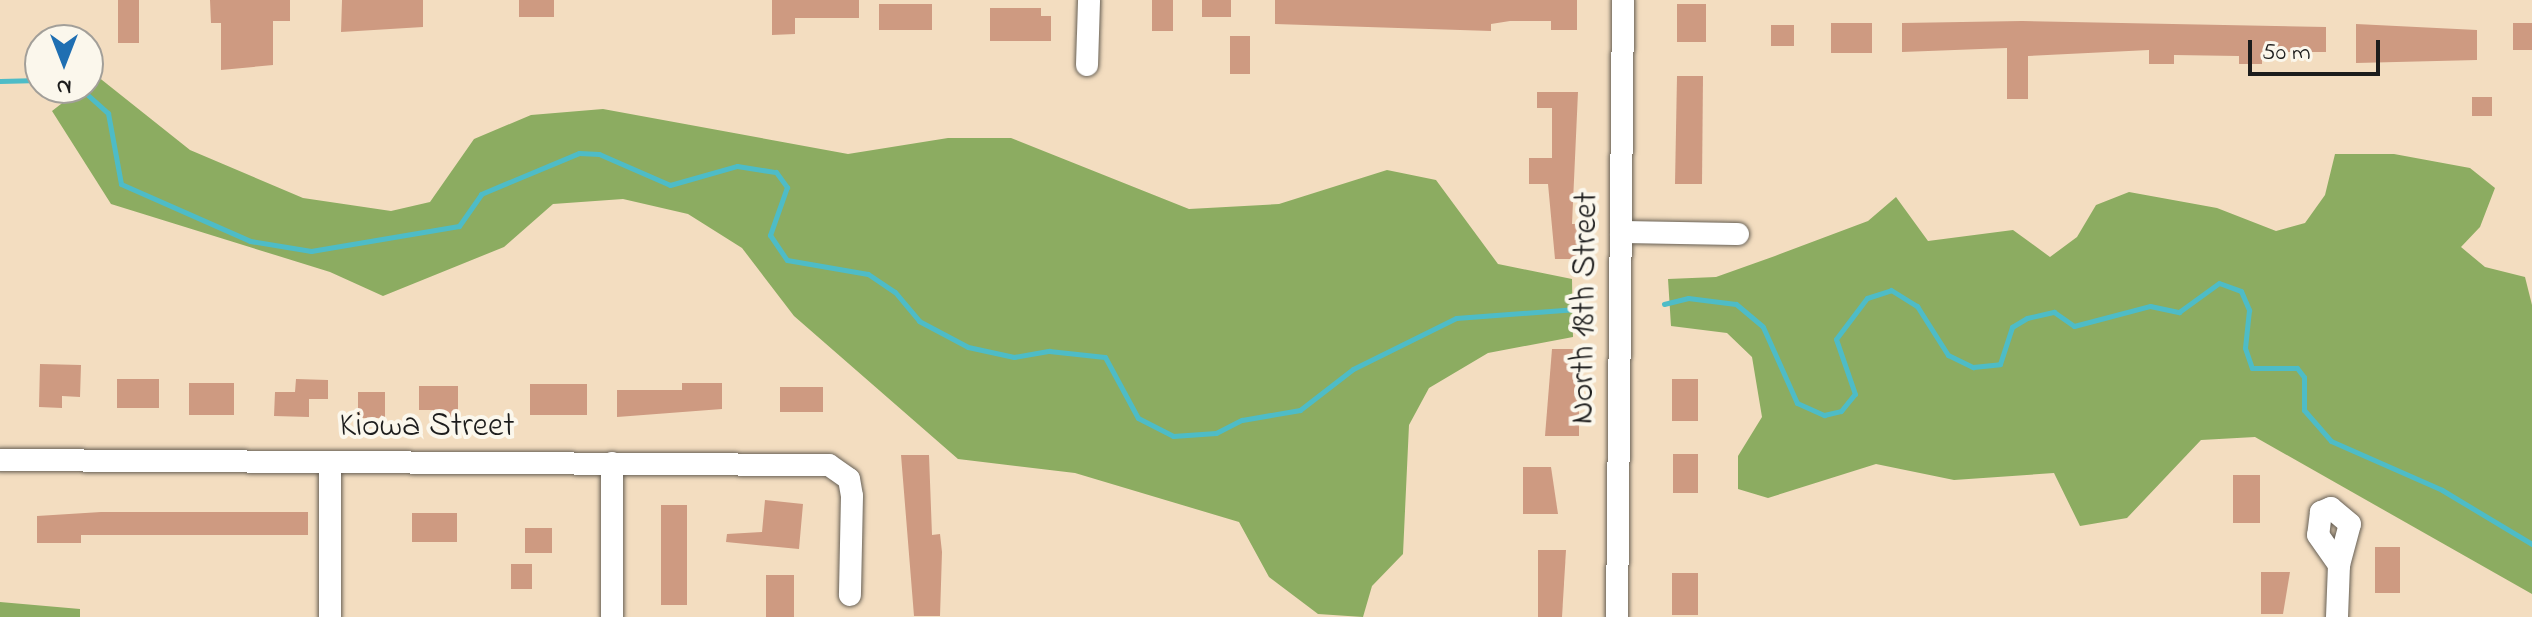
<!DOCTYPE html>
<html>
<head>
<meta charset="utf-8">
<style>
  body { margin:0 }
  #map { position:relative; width:2532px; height:617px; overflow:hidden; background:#f3ddc0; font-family:"Indie Flower",sans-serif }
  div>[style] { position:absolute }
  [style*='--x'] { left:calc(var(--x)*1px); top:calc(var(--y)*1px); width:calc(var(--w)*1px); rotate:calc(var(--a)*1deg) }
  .forest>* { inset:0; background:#8cac61 }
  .stream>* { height:5px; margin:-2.5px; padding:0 2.5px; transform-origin:2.5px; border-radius:2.5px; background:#4ebcc7 }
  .building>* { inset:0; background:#ce9a81 }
  .roads { filter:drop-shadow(0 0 2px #676055) drop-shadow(0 0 2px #676055) }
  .minor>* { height:22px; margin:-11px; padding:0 11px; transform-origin:11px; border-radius:11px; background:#fff }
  span { translate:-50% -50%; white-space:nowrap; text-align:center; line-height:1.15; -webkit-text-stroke:8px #fbf7ec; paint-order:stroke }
  .street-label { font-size:34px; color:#1c1c1c }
  .north { position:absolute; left:24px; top:24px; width:80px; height:80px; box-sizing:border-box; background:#fbf7ec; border:2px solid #a29f99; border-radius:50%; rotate:180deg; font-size:22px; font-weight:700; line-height:32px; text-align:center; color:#1c1c1c }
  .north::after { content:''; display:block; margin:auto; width:28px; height:36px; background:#1f6fb2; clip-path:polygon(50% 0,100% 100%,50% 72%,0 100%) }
  .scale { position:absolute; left:2248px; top:40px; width:132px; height:36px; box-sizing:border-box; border:4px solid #1c1c1c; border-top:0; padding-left:10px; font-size:24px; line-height:28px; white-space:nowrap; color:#1c1c1c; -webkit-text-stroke:6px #fbf7ec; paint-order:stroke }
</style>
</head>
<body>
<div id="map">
  <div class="forest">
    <div style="clip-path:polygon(97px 76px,190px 150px,303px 198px,391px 211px,430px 202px,474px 139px,531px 115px,603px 109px,848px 154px,948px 138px,1011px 138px,1189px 209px,1279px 204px,1387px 170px,1436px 180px,1498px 264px,1572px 279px,1573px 337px,1488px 353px,1429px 388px,1409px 425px,1403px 554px,1372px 586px,1363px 617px,1318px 614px,1269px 577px,1239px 522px,1075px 473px,958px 459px,794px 316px,742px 248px,688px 214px,623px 199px,553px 204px,504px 247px,383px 296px,330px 272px,111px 204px,52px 111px)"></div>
    <div style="clip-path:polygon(2335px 154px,2394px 154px,2470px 168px,2495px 188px,2480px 227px,2461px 247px,2485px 267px,2525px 277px,2532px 305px,2532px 594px,2255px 437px,2201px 440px,2127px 518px,2080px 526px,2054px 473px,1954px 480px,1876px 464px,1768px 498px,1738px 489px,1738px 456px,1762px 417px,1752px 357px,1727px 333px,1671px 326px,1668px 279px,1716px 277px,1775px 256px,1868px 221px,1896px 197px,1928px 241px,2013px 230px,2050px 257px,2077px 237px,2096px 205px,2129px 192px,2217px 208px,2276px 231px,2305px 223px,2325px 195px)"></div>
    <div style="clip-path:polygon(0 602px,80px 609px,80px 617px,0 617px)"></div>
  </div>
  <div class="stream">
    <div style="--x:0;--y:81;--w:40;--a:-1.4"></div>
    <div style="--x:80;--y:88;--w:38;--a:42"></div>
    <div style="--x:108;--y:113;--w:72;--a:79.6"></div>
    <div style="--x:121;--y:184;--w:141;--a:23.8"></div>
    <div style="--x:250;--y:241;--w:62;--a:9.3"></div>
    <div style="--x:311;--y:251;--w:150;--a:-9.6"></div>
    <div style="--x:459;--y:226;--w:39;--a:-55"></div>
    <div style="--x:481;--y:194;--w:106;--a:-22.7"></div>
    <div style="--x:579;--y:153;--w:20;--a:3"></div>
    <div style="--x:599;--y:154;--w:77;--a:23.6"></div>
    <div style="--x:670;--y:185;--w:70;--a:-15.8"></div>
    <div style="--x:737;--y:166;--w:39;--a:9"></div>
    <div style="--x:776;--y:172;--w:19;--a:54"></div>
    <div style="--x:787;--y:187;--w:51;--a:109.5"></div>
    <div style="--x:770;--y:235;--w:30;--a:56"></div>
    <div style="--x:787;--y:260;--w:82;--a:9.8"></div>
    <div style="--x:868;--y:274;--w:32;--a:34"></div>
    <div style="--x:895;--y:292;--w:38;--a:50"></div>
    <div style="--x:919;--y:321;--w:55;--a:28"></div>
    <div style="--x:968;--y:347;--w:47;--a:12.3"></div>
    <div style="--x:1014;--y:357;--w:36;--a:-10"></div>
    <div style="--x:1049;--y:351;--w:56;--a:6.1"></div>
    <div style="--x:1105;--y:357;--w:69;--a:61.6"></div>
    <div style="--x:1138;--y:418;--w:39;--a:27"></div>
    <div style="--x:1173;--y:436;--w:43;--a:-4"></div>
    <div style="--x:1216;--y:433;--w:29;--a:-27"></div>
    <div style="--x:1242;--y:420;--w:59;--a:-9.8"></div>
    <div style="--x:1300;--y:410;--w:67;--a:-37.7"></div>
    <div style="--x:1353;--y:369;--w:115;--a:-26.3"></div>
    <div style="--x:1456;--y:318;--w:121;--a:-4.3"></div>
    <div style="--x:1664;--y:304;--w:25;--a:-14"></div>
    <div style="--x:1688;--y:298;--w:48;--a:7.1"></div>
    <div style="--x:1736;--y:304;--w:35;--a:40"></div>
    <div style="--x:1763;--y:327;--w:83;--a:65.9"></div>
    <div style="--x:1797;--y:403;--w:30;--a:24"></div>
    <div style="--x:1824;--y:415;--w:17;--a:-13"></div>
    <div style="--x:1841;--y:411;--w:22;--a:-51"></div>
    <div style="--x:1855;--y:394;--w:58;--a:-109.1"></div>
    <div style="--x:1836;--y:339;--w:51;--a:-52.9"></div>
    <div style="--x:1867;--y:298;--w:25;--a:-18"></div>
    <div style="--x:1891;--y:290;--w:31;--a:32"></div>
    <div style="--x:1917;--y:306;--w:58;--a:57.7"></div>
    <div style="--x:1948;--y:355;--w:28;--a:26"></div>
    <div style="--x:1973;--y:367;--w:27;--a:-6"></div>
    <div style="--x:2000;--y:364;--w:39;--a:-72"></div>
    <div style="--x:2012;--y:327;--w:17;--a:-31"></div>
    <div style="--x:2027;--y:318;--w:28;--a:-13"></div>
    <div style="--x:2054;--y:312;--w:24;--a:35"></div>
    <div style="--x:2074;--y:326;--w:79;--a:-14.7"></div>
    <div style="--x:2150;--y:306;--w:30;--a:12"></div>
    <div style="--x:2179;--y:312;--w:49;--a:-35.9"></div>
    <div style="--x:2219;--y:283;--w:23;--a:20"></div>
    <div style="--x:2241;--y:291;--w:21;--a:67"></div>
    <div style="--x:2249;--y:310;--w:38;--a:96"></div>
    <div style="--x:2245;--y:348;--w:21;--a:71"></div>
    <div style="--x:2252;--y:368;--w:45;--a:0"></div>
    <div style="--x:2297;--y:368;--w:11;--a:52"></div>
    <div style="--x:2304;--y:377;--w:33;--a:90"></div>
    <div style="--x:2304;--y:410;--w:41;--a:48.9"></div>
    <div style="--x:2331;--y:441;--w:121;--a:23.8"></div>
    <div style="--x:2442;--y:490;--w:105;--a:31"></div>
  </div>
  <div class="building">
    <div style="clip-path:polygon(118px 0,139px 0,139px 43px,118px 43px)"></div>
    <div style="clip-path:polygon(210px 0,290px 0,290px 21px,273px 21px,273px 65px,221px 70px,221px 23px,211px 23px)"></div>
    <div style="clip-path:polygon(342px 0,423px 0,423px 27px,341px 32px)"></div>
    <div style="clip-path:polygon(519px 0,554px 0,554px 17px,519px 17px)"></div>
    <div style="clip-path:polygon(772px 0,859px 0,859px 18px,795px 18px,795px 34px,772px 35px)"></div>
    <div style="clip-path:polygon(1152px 0,1173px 0,1173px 31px,1152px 31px)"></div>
    <div style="clip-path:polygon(1202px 0,1231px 0,1231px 17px,1202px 17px)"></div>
    <div style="clip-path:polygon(1275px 0,1577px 0,1577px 30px,1551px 30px,1551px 21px,1510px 21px,1491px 24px,1491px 31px,1275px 24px)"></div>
    <div style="clip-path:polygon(879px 4px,932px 4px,932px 30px,879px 30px)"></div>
    <div style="clip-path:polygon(1677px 4px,1706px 4px,1706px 42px,1677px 42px)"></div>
    <div style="clip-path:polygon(990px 8px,1041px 8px,1041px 16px,1051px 16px,1051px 41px,990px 41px)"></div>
    <div style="clip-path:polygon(2022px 21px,2326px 27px,2326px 52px,2262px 52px,2262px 64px,2239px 64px,2239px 56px,2174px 55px,2174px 64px,2149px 64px,2149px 50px,2028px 56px,2028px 99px,2007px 99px,2007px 48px,1902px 52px,1902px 23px)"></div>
    <div style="clip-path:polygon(1831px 23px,1872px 23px,1872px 53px,1831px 53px)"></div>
    <div style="clip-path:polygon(2513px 23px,2532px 23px,2532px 50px,2513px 50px)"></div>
    <div style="clip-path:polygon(2356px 24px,2477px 30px,2477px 60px,2356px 63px)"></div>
    <div style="clip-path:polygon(1771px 25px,1794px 25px,1794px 46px,1771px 46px)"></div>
    <div style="clip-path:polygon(1230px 36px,1250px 36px,1250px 74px,1230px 74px)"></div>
    <div style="clip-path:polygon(1677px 76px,1703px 76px,1702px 184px,1675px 184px)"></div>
    <div style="clip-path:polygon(1537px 92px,1578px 92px,1572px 224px,1582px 224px,1582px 259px,1555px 259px,1548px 184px,1529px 184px,1529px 158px,1552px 158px,1552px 108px,1537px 108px)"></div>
    <div style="clip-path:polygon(2472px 97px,2492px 97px,2492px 116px,2472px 116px)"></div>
    <div style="clip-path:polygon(1552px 349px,1579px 349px,1579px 436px,1545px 436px)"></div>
    <div style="clip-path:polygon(40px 364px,81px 365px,80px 397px,62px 396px,62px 408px,39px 407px)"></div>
    <div style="clip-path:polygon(117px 379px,159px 379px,159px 408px,117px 408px)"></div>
    <div style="clip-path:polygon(296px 379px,328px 380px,328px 399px,309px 399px,309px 417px,274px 416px,275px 392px,295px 392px)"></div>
    <div style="clip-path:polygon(1672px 379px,1698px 379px,1698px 421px,1672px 421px)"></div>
    <div style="clip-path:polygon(189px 383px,234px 383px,234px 415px,189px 415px)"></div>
    <div style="clip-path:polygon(682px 383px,722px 383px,722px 409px,617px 417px,617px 390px,682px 390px)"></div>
    <div style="clip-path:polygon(530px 384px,587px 384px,587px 415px,530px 415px)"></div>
    <div style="clip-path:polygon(419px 386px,458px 386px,458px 420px,433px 420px,433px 410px,419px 410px)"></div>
    <div style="clip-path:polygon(780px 387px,823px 387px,823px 412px,780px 412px)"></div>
    <div style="clip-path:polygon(358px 392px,385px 392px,385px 418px,358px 418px)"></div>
    <div style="clip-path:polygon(1673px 454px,1698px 454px,1698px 493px,1673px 493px)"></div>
    <div style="clip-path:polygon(901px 455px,929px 455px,932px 535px,940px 534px,942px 552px,940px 616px,914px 616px)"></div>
    <div style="clip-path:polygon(1523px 467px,1551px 467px,1558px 514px,1523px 514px)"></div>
    <div style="clip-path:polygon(2233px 475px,2260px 475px,2260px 523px,2233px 523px)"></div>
    <div style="clip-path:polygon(765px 500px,803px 504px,799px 549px,726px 542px,727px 534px,762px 532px)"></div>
    <div style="clip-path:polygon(661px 505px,687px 505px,687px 605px,661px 605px)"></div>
    <div style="clip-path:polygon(101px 512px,308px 512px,308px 535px,81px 535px,81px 543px,37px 543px,37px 516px)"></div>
    <div style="clip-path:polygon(412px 513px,457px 513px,457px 542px,412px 542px)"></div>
    <div style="clip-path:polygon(525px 528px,552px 528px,552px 553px,525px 553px)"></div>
    <div style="clip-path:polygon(2375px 547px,2400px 547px,2400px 593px,2375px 593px)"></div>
    <div style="clip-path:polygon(1538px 550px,1566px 550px,1562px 617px,1538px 617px)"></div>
    <div style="clip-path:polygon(511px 564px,532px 564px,532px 589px,511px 589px)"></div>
    <div style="clip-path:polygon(2261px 572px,2290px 572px,2283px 614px,2261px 614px)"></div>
    <div style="clip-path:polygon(1672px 573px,1698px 573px,1698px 615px,1672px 615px)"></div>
    <div style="clip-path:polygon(766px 575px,794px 575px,794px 617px,766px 617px)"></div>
  </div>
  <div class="roads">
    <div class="minor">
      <div style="--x:1087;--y:65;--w:65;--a:-88.2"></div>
      <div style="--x:1621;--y:232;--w:117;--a:1"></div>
      <div style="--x:0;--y:460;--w:829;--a:0.35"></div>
      <div style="--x:829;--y:465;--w:24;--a:35"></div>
      <div style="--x:849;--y:479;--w:17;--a:80"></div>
      <div style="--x:852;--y:496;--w:99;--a:91.2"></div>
      <div style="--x:612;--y:463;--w:154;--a:90"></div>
      <div style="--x:330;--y:617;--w:155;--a:-90"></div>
      <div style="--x:1617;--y:617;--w:617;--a:-89.44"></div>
      <div style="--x:2337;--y:617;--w:52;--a:-87.8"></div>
      <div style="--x:2339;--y:565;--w:42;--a:-75"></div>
      <div style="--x:2350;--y:524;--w:25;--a:-140"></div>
      <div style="--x:2331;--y:508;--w:11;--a:158"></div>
      <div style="--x:2321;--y:512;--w:23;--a:97"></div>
      <div style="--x:2318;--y:535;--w:37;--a:55"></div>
    </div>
  </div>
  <div class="street-label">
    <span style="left:1586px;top:308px;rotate:-89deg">North 18th Street</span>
    <span style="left:427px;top:428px">Kiowa Street</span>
  </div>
  <div class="north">N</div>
  <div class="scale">50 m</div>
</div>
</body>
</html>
